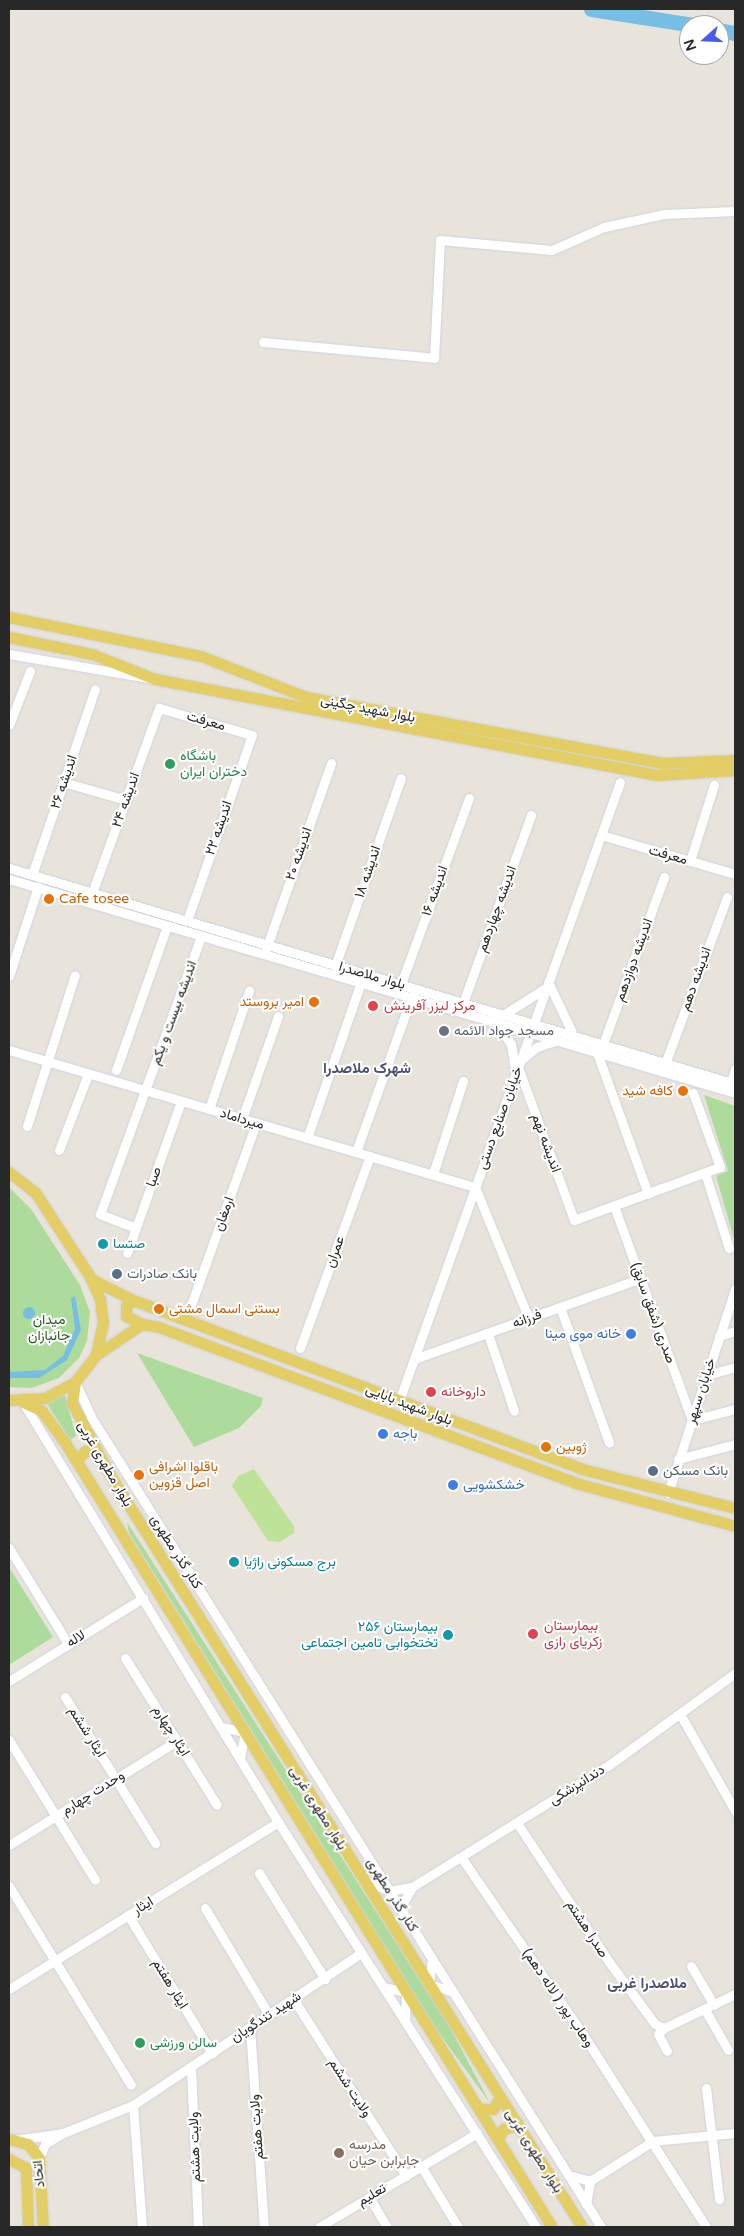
<!DOCTYPE html>
<html>
<head>
<meta charset="utf-8">
<style>
  body { margin:0 }
  #map { position:relative; width:744px; height:2236px; overflow:hidden; background:#e9e4db; font-family:"Varela Round",Vazirmatn,sans-serif }
  div>[style] { position:absolute }
  [style*='--x'] { left:calc(var(--x)*1px); top:calc(var(--y)*1px); width:calc(var(--w)*1px); rotate:calc(var(--a)*1deg) }
  .green>* { inset:0; background:#addb9c }
  .pitch>* { inset:0; background:#bee298 }
  .water>* { inset:0; background:#76bee3 }
  .round { border-radius:50% }
  .river>* { height:15px; margin:-7.5px; padding:0 7.5px; transform-origin:7.5px; border-radius:7.5px; background:#76bee3 }
  .roads { filter:drop-shadow(0 0 1px #d0d2e0) drop-shadow(0 0 1px #d0d2e0) }
  .minor>* { height:9px; margin:-4.5px; padding:0 4.5px; transform-origin:4.5px; border-radius:4.5px; background:#fff }
  .major>* { height:11px; margin:-5.5px; padding:0 5.5px; transform-origin:5.5px; border-radius:5.5px; background:#e3ce66 }
  .dots>* { width:14px; height:14px; translate:-50% -50%; box-sizing:border-box; border:2px solid #fff; border-radius:50% }
  span { translate:-50% -50%; white-space:nowrap; text-align:center; line-height:1.15; -webkit-text-stroke:4px #fff; paint-order:stroke }
  .street-label { font-size:14px; color:#282828 }
  .leisure-label { font-size:14px; color:#27864d }
  .left { translate:0 -50%; text-align:left }
  .food-label { font-size:14px; color:#c56008 }
  .right { translate:-100% -50%; text-align:right }
  .health-label { font-size:14px; color:#be3a42 }
  .worship-label { font-size:14px; color:#5b616d }
  .culture-label { font-size:14px; color:#0d838f }
  .service-label { font-size:14px; color:#4e5e75 }
  .park-label { font-size:14px; color:#285d20 }
  .shop-label { font-size:14px; color:#366cbe }
  .education-label { font-size:14px; color:#785e54 }
  .neighbourhood-label { font-size:15px; color:#4d5174; font-weight:700 }
  .frame { position:absolute; inset:0; border:10px solid #282828; pointer-events:none }
  .north { position:absolute; left:679px; top:15px; width:50px; height:50px; box-sizing:border-box; background:#fff; border:1px solid #a9a9a9; border-radius:50%; rotate:250deg; font-size:14px; font-weight:700; line-height:20px; text-align:center; color:#282828 }
  .north::after { content:''; display:block; margin:auto; width:18px; height:22px; background:#485be9; clip-path:polygon(50% 0,100% 100%,50% 72%,0 100%) }
</style>
</head>
<body>
<div id="map">
  <div class="green">
    <div style="clip-path:polygon(704px 1095px,735px 1106px,734px 1239px,716px 1176px,728px 1171px)"></div>
    <div style="clip-path:polygon(9px 1187px,31px 1209px,80px 1285px,90px 1312px,87px 1341px,79px 1358px,59px 1378px,32px 1388px,9px 1387px)"></div>
    <div style="clip-path:polygon(137px 1353px,263px 1398px,261px 1406px,239px 1428px,194px 1447px)"></div>
    <div style="clip-path:polygon(65px 1395px,76px 1436px,70px 1440px,46px 1402px)"></div>
    <div style="clip-path:polygon(127px 1522px,447px 2022px,490px 2103px,436px 2029px,129px 1533px)"></div>
    <div style="clip-path:polygon(9px 1567px,53px 1637px,9px 1665px)"></div>
  </div>
  <div class="pitch">
    <div style="clip-path:polygon(254px 1469px,294px 1526px,294px 1533px,280px 1542px,268px 1541px,232px 1486px,238px 1476px)"></div>
  </div>
  <div class="water">
    <div style="clip-path:polygon(75px 1296px,81px 1330px,67px 1360px,39px 1378px,9px 1378px,9px 1372px,45px 1370px,63px 1356px,75px 1329px,71px 1298px)"></div>
    <div class="round" style="left:23px;top:1307px;width:12px;height:12px"></div>
  </div>
  <div class="river">
    <div style="--x:591;--y:9;--w:103;--a:8.9"></div>
    <div style="--x:719;--y:30;--w:16;--a:11"></div>
  </div>
  <div class="roads">
    <div class="minor">
      <div style="--x:263;--y:342;--w:172;--a:5.3"></div>
      <div style="--x:434;--y:358;--w:118;--a:-87.1"></div>
      <div style="--x:440;--y:240;--w:112;--a:5.1"></div>
      <div style="--x:552;--y:250;--w:57;--a:-23.9"></div>
      <div style="--x:604;--y:227;--w:61;--a:-12.2"></div>
      <div style="--x:664;--y:214;--w:71;--a:-2.4"></div>
      <div style="--x:9;--y:654;--w:146;--a:9.8"></div>
      <div style="--x:9;--y:725;--w:58;--a:-68.7"></div>
      <div style="--x:63;--y:782;--w:66;--a:15.9"></div>
      <div style="--x:601;--y:835;--w:140;--a:16.2"></div>
      <div style="--x:690;--y:861;--w:80;--a:-72.5"></div>
      <div style="--x:9;--y:868;--w:757;--a:16.57"></div>
      <div style="--x:32;--y:875;--w:196;--a:-71.3"></div>
      <div style="--x:9;--y:879;--w:757;--a:16.42"></div>
      <div style="--x:92;--y:893;--w:197;--a:-70.1"></div>
      <div style="--x:159;--y:708;--w:97;--a:16.2"></div>
      <div style="--x:252;--y:735;--w:197;--a:109.3"></div>
      <div style="--x:266;--y:949;--w:197;--a:-70.7"></div>
      <div style="--x:335;--y:966;--w:199;--a:-70.7"></div>
      <div style="--x:9;--y:976;--w:94;--a:-72"></div>
      <div style="--x:548;--y:982;--w:55;--a:64.4"></div>
      <div style="--x:401;--y:984;--w:198;--a:-69.9"></div>
      <div style="--x:463;--y:1003;--w:200;--a:-70.1"></div>
      <div style="--x:503;--y:1015;--w:49;--a:-32.4"></div>
      <div style="--x:494;--y:1019;--w:30;--a:56"></div>
      <div style="--x:511;--y:1044;--w:26;--a:81"></div>
      <div style="--x:603;--y:1044;--w:178;--a:-69.9"></div>
      <div style="--x:9;--y:1050;--w:486;--a:16.4"></div>
      <div style="--x:475;--y:1187;--w:143;--a:67.8"></div>
      <div style="--x:596;--y:1050;--w:153;--a:70.1"></div>
      <div style="--x:522;--y:1059;--w:19;--a:-39"></div>
      <div style="--x:537;--y:1047;--w:21;--a:-19"></div>
      <div style="--x:666;--y:1061;--w:175;--a:-69.6"></div>
      <div style="--x:518;--y:1067;--w:163;--a:69.9"></div>
      <div style="--x:574;--y:1220;--w:155;--a:-20"></div>
      <div style="--x:720;--y:1167;--w:79;--a:-110"></div>
      <div style="--x:116;--y:1070;--w:153;--a:-70.5"></div>
      <div style="--x:731;--y:1082;--w:14;--a:-73"></div>
      <div style="--x:209;--y:1109;--w:125;--a:-71.3"></div>
      <div style="--x:242;--y:1119;--w:109;--a:-70.7"></div>
      <div style="--x:27;--y:1126;--w:158;--a:-72.4"></div>
      <div style="--x:307;--y:1138;--w:165;--a:-70.9"></div>
      <div style="--x:59;--y:1150;--w:81;--a:-69.1"></div>
      <div style="--x:356;--y:1152;--w:166;--a:-70.3"></div>
      <div style="--x:705;--y:1173;--w:79;--a:72.3"></div>
      <div style="--x:433;--y:1174;--w:98;--a:-72.1"></div>
      <div style="--x:614;--y:1206;--w:228;--a:70"></div>
      <div style="--x:692;--y:1420;--w:44;--a:-14.3"></div>
      <div style="--x:136;--y:1228;--w:39;--a:-159"></div>
      <div style="--x:100;--y:1214;--w:296;--a:-70"></div>
      <div style="--x:127;--y:1253;--w:161;--a:-70.4"></div>
      <div style="--x:191;--y:1305;--w:193;--a:-70.3"></div>
      <div style="--x:560;--y:1307;--w:144;--a:70.1"></div>
      <div style="--x:488;--y:1334;--w:81;--a:71.3"></div>
      <div style="--x:719;--y:1336;--w:17;--a:-17"></div>
      <div style="--x:300;--y:1348;--w:204;--a:-70"></div>
      <div style="--x:414;--y:1359;--w:241;--a:-19.6"></div>
      <div style="--x:706;--y:1375;--w:30;--a:-15"></div>
      <div style="--x:75;--y:1382;--w:38;--a:65"></div>
      <div style="--x:91;--y:1417;--w:957;--a:57.8"></div>
      <div style="--x:399;--y:1401;--w:657;--a:-70.35"></div>
      <div style="--x:24;--y:1404;--w:489;--a:58.7"></div>
      <div style="--x:278;--y:1822;--w:480;--a:57.5"></div>
      <div style="--x:678;--y:1459;--w:59;--a:-14.7"></div>
      <div style="--x:668;--y:1493;--w:215;--a:-71.8"></div>
      <div style="--x:9;--y:1548;--w:113;--a:58.4"></div>
      <div style="--x:125;--y:1658;--w:173;--a:58"></div>
      <div style="--x:9;--y:1681;--w:158;--a:-31.8"></div>
      <div style="--x:65;--y:1697;--w:172;--a:58.3"></div>
      <div style="--x:680;--y:1714;--w:112;--a:60.4"></div>
      <div style="--x:221;--y:1727;--w:25;--a:12"></div>
      <div style="--x:245;--y:1732;--w:25;--a:101"></div>
      <div style="--x:9;--y:1740;--w:164;--a:58.4"></div>
      <div style="--x:517;--y:1823;--w:167;--a:56.5"></div>
      <div style="--x:609;--y:1962;--w:77;--a:53.4"></div>
      <div style="--x:655;--y:2024;--w:10;--a:24"></div>
      <div style="--x:9;--y:1845;--w:198;--a:-31.8"></div>
      <div style="--x:461;--y:1857;--w:217;--a:55.5"></div>
      <div style="--x:584;--y:2036;--w:227;--a:57.4"></div>
      <div style="--x:259;--y:1873;--w:125;--a:58.1"></div>
      <div style="--x:363;--y:1879;--w:29;--a:25"></div>
      <div style="--x:389;--y:1891;--w:23;--a:-10"></div>
      <div style="--x:412;--y:1887;--w:232;--a:-31.8"></div>
      <div style="--x:609;--y:1765;--w:156;--a:-36.1"></div>
      <div style="--x:9;--y:1886;--w:233;--a:58.5"></div>
      <div style="--x:205;--y:1908;--w:125;--a:59.1"></div>
      <div style="--x:400;--y:1908;--w:24;--a:-60"></div>
      <div style="--x:128;--y:1915;--w:162;--a:58.7"></div>
      <div style="--x:432;--y:1959;--w:25;--a:97"></div>
      <div style="--x:429;--y:1984;--w:25;--a:18"></div>
      <div style="--x:691;--y:1966;--w:45;--a:59.5"></div>
      <div style="--x:383;--y:1987;--w:24;--a:12"></div>
      <div style="--x:406;--y:1992;--w:28;--a:92"></div>
      <div style="--x:9;--y:1989;--w:317;--a:-31.8"></div>
      <div style="--x:294;--y:2000;--w:209;--a:57.5"></div>
      <div style="--x:705;--y:2010;--w:46;--a:60.1"></div>
      <div style="--x:250;--y:2028;--w:199;--a:86"></div>
      <div style="--x:664;--y:2028;--w:79;--a:-25.6"></div>
      <div style="--x:664;--y:2028;--w:8;--a:135"></div>
      <div style="--x:658;--y:2034;--w:19;--a:62"></div>
      <div style="--x:191;--y:2067;--w:160;--a:87.5"></div>
      <div style="--x:706;--y:2088;--w:112;--a:83.3"></div>
      <div style="--x:133;--y:2105;--w:122;--a:85.8"></div>
      <div style="--x:63;--y:2133;--w:75;--a:-21.8"></div>
      <div style="--x:133;--y:2105;--w:274;--a:-33.7"></div>
      <div style="--x:15;--y:2140;--w:49;--a:-8.3"></div>
      <div style="--x:63;--y:2133;--w:21;--a:149"></div>
      <div style="--x:45;--y:2144;--w:15;--a:113"></div>
      <div style="--x:421;--y:2166;--w:71;--a:58.8"></div>
      <div style="--x:568;--y:2175;--w:23;--a:15"></div>
      <div style="--x:590;--y:2181;--w:75;--a:-32.4"></div>
      <div style="--x:653;--y:2141;--w:82;--a:-5.6"></div>
      <div style="--x:369;--y:2197;--w:35;--a:59"></div>
      <div style="--x:586;--y:2204;--w:23;--a:-80"></div>
      <div style="--x:319;--y:2227;--w:184;--a:-30.7"></div>
    </div>
    <div class="major">
      <div style="--x:9;--y:617;--w:196;--a:11.5"></div>
      <div style="--x:201;--y:656;--w:113;--a:21.3"></div>
      <div style="--x:306;--y:697;--w:361;--a:10.5"></div>
      <div style="--x:661;--y:763;--w:74;--a:-2.3"></div>
      <div style="--x:9;--y:637;--w:85;--a:11.6"></div>
      <div style="--x:92;--y:654;--w:68;--a:21.6"></div>
      <div style="--x:155;--y:679;--w:511;--a:10.83"></div>
      <div style="--x:657;--y:775;--w:78;--a:-3.7"></div>
      <div style="--x:9;--y:1172;--w:33;--a:38"></div>
      <div style="--x:35;--y:1192;--w:99;--a:57"></div>
      <div style="--x:89;--y:1275;--w:26;--a:65"></div>
      <div style="--x:100;--y:1299;--w:23;--a:83"></div>
      <div style="--x:103;--y:1322;--w:34;--a:102"></div>
      <div style="--x:96;--y:1355;--w:34;--a:128"></div>
      <div style="--x:75;--y:1382;--w:34;--a:152"></div>
      <div style="--x:45;--y:1398;--w:36;--a:177"></div>
      <div style="--x:91;--y:1279;--w:47;--a:26.6"></div>
      <div style="--x:133;--y:1300;--w:480;--a:20.6"></div>
      <div style="--x:582;--y:1469;--w:158;--a:14.3"></div>
      <div style="--x:133;--y:1300;--w:9;--a:139"></div>
      <div style="--x:126;--y:1306;--w:10;--a:90"></div>
      <div style="--x:126;--y:1316;--w:18;--a:27"></div>
      <div style="--x:96;--y:1355;--w:55;--a:-34"></div>
      <div style="--x:142;--y:1324;--w:17;--a:10"></div>
      <div style="--x:159;--y:1327;--w:445;--a:20.5"></div>
      <div style="--x:576;--y:1483;--w:165;--a:15.1"></div>
      <div style="--x:75;--y:1382;--w:21;--a:98"></div>
      <div style="--x:72;--y:1403;--w:81;--a:62.2"></div>
      <div style="--x:110;--y:1475;--w:888;--a:57.89"></div>
      <div style="--x:23;--y:1402;--w:21;--a:25"></div>
      <div style="--x:42;--y:1411;--w:37;--a:54"></div>
      <div style="--x:64;--y:1441;--w:925;--a:58.17"></div>
      <div style="--x:76;--y:1461;--w:13;--a:-48"></div>
      <div style="--x:85;--y:1451;--w:10;--a:-6"></div>
      <div style="--x:479;--y:2109;--w:14;--a:0"></div>
      <div style="--x:493;--y:2109;--w:14;--a:-60"></div>
      <div style="--x:9;--y:2139;--w:20;--a:15"></div>
      <div style="--x:28;--y:2144;--w:18;--a:52"></div>
      <div style="--x:39;--y:2158;--w:69;--a:86.7"></div>
      <div style="--x:498;--y:2139;--w:11;--a:-63"></div>
      <div style="--x:503;--y:2129;--w:16;--a:-15"></div>
      <div style="--x:9;--y:2159;--w:19;--a:28"></div>
      <div style="--x:26;--y:2168;--w:59;--a:88.1"></div>
    </div>
  </div>
  <div class="dots">
    <div style="left:170px;top:764px;background:#2e9e5b"></div>
    <div style="left:49px;top:899px;background:#e8710a"></div>
    <div style="left:314px;top:1002px;background:#e8710a"></div>
    <div style="left:373px;top:1006px;background:#e0444e"></div>
    <div style="left:444px;top:1031px;background:#6b7280"></div>
    <div style="left:683px;top:1091px;background:#e8710a"></div>
    <div style="left:103px;top:1244px;background:#0f9aa8"></div>
    <div style="left:117px;top:1274px;background:#5c6f8a"></div>
    <div style="left:159px;top:1309px;background:#e8710a"></div>
    <div style="left:631px;top:1334px;background:#3f7fe0"></div>
    <div style="left:431px;top:1392px;background:#e0444e"></div>
    <div style="left:383px;top:1434px;background:#3f7fe0"></div>
    <div style="left:546px;top:1447px;background:#e8710a"></div>
    <div style="left:653px;top:1471px;background:#5c6f8a"></div>
    <div style="left:139px;top:1475px;background:#e8710a"></div>
    <div style="left:453px;top:1485px;background:#3f7fe0"></div>
    <div style="left:234px;top:1562px;background:#0f9aa8"></div>
    <div style="left:533px;top:1634px;background:#e0444e"></div>
    <div style="left:448px;top:1635px;background:#0f9aa8"></div>
    <div style="left:140px;top:2043px;background:#2e9e5b"></div>
    <div style="left:339px;top:2153px;background:#8d6e63"></div>
  </div>
  <div class="street-label">
    <span style="left:368px;top:709px;rotate:11deg">بلوار شهید چگینی</span>
    <span style="left:206px;top:721px;rotate:16deg">معرفت</span>
    <span style="left:64px;top:782px;rotate:-71deg">اندیشه ۲۶</span>
    <span style="left:126px;top:800px;rotate:-70deg">اندیشه ۲۴</span>
    <span style="left:219px;top:828px;rotate:-71deg">اندیشه ۲۲</span>
    <span style="left:299px;top:854px;rotate:-71deg">اندیشه ۲۰</span>
    <span style="left:668px;top:855px;rotate:16deg">معرفت</span>
    <span style="left:368px;top:872px;rotate:-71deg">اندیشه ۱۸</span>
    <span style="left:435px;top:891px;rotate:-70deg">اندیشه ۱۶</span>
    <span style="left:497px;top:909px;rotate:-70deg">اندیشه چهاردهم</span>
    <span style="left:634px;top:960px;rotate:-70deg">اندیشه دوازدهم</span>
    <span style="left:372px;top:976px;rotate:16deg">بلوار ملاصدرا</span>
    <span style="left:696px;top:979px;rotate:-70deg">اندیشه دهم</span>
    <span style="left:174px;top:1013px;rotate:-70deg">اندیشه بیست و یکم</span>
    <span style="left:500px;top:1118px;rotate:-70deg">خیابان صنایع دستی</span>
    <span style="left:242px;top:1119px;rotate:16deg">میرداماد</span>
    <span style="left:546px;top:1143px;rotate:70deg">اندیشه نهم</span>
    <span style="left:154px;top:1177px;rotate:-70deg">صبا</span>
    <span style="left:224px;top:1214px;rotate:-70deg">ارمغان</span>
    <span style="left:335px;top:1252px;rotate:-70deg">عمران</span>
    <span style="left:653px;top:1313px;rotate:70deg">صدری (شفق سابق)</span>
    <span style="left:527px;top:1319px;rotate:-20deg">فرزانه</span>
    <span style="left:701px;top:1391px;rotate:-72deg">خیابان سپهر</span>
    <span style="left:409px;top:1405px;rotate:21deg">بلوار شهید بابایی</span>
    <span style="left:105px;top:1464px;rotate:60deg">بلوار مطهری غربی</span>
    <span style="left:176px;top:1552px;rotate:58deg">کنار گذر مطهری</span>
    <span style="left:76px;top:1639px;rotate:-32deg">لاله</span>
    <span style="left:171px;top:1731px;rotate:58deg">ایثار چهارم</span>
    <span style="left:87px;top:1732px;rotate:58deg">ایثار ششم</span>
    <span style="left:577px;top:1785px;rotate:-32deg">دندانپزشکی</span>
    <span style="left:93px;top:1793px;rotate:-32deg">وحدت چهارم</span>
    <span style="left:318px;top:1808px;rotate:58deg">بلوار مطهری غربی</span>
    <span style="left:392px;top:1895px;rotate:58deg">کنار گذر مطهری</span>
    <span style="left:143px;top:1906px;rotate:-32deg">ایثار</span>
    <span style="left:587px;top:1929px;rotate:57deg">صدرا هشتم</span>
    <span style="left:170px;top:1984px;rotate:59deg">ایثار هفتم</span>
    <span style="left:558px;top:1998px;rotate:56deg">وهاب پور ( لاله دهم)</span>
    <span style="left:266px;top:2017px;rotate:-33deg">شهید تندگویان</span>
    <span style="left:350px;top:2088px;rotate:57deg">ولایت ششم</span>
    <span style="left:257px;top:2127px;rotate:-94deg">ولایت هفتم</span>
    <span style="left:195px;top:2147px;rotate:-92deg">ولایت هشتم</span>
    <span style="left:534px;top:2151px;rotate:58deg">بلوار مطهری غربی</span>
    <span style="left:39px;top:2174px;rotate:-96deg">اتحاد</span>
    <span style="left:372px;top:2195px;rotate:-31deg">تعلیم</span>
  </div>
  <div class="leisure-label">
    <span class="left" style="left:180px;top:764px">باشگاه<br>دختران ایران</span>
    <span class="left" style="left:150px;top:2043px">سالن ورزشی</span>
  </div>
  <div class="food-label">
    <span class="left" style="left:59px;top:899px">Cafe tosee</span>
    <span class="right" style="left:304px;top:1002px">امیر بروستد</span>
    <span class="right" style="left:673px;top:1091px">کافه شید</span>
    <span class="left" style="left:169px;top:1309px">بستنی اسمال مشتی</span>
    <span class="left" style="left:556px;top:1447px">ژوبین</span>
    <span class="left" style="left:149px;top:1475px">باقلوا اشرافی<br>اصل قزوین</span>
  </div>
  <div class="health-label">
    <span class="left" style="left:384px;top:1006px">مرکز لیزر آفرینش</span>
    <span class="left" style="left:441px;top:1392px">داروخانه</span>
    <span class="left" style="left:544px;top:1634px">بیمارستان<br>زکریای رازی</span>
  </div>
  <div class="worship-label">
    <span class="left" style="left:454px;top:1031px">مسجد جواد الائمه</span>
  </div>
  <div class="culture-label">
    <span class="left" style="left:113px;top:1244px">صتسا</span>
    <span class="left" style="left:244px;top:1562px">برج مسکونی راژیا</span>
    <span class="right" style="left:438px;top:1635px">بیمارستان ۲۵۶<br>تختخوابی تامین اجتماعی</span>
  </div>
  <div class="service-label">
    <span class="left" style="left:127px;top:1274px">بانک صادرات</span>
    <span class="left" style="left:663px;top:1471px">بانک مسکن</span>
  </div>
  <div class="park-label">
    <span style="left:49px;top:1328px">میدان<br>جانبازان</span>
  </div>
  <div class="shop-label">
    <span class="right" style="left:621px;top:1334px">خانه موی مینا</span>
    <span class="left" style="left:393px;top:1434px">باجه</span>
    <span class="left" style="left:463px;top:1485px">خشکشویی</span>
  </div>
  <div class="education-label">
    <span class="left" style="left:349px;top:2153px">مدرسه<br>جابرابن حیان</span>
  </div>
  <div class="neighbourhood-label">
    <span style="left:367px;top:1069px">شهرک ملاصدرا</span>
    <span style="left:647px;top:1984px">ملاصدرا غربی</span>
  </div>
  <div class="frame"></div>
  <div class="north">N</div>
</div>
</body>
</html>
